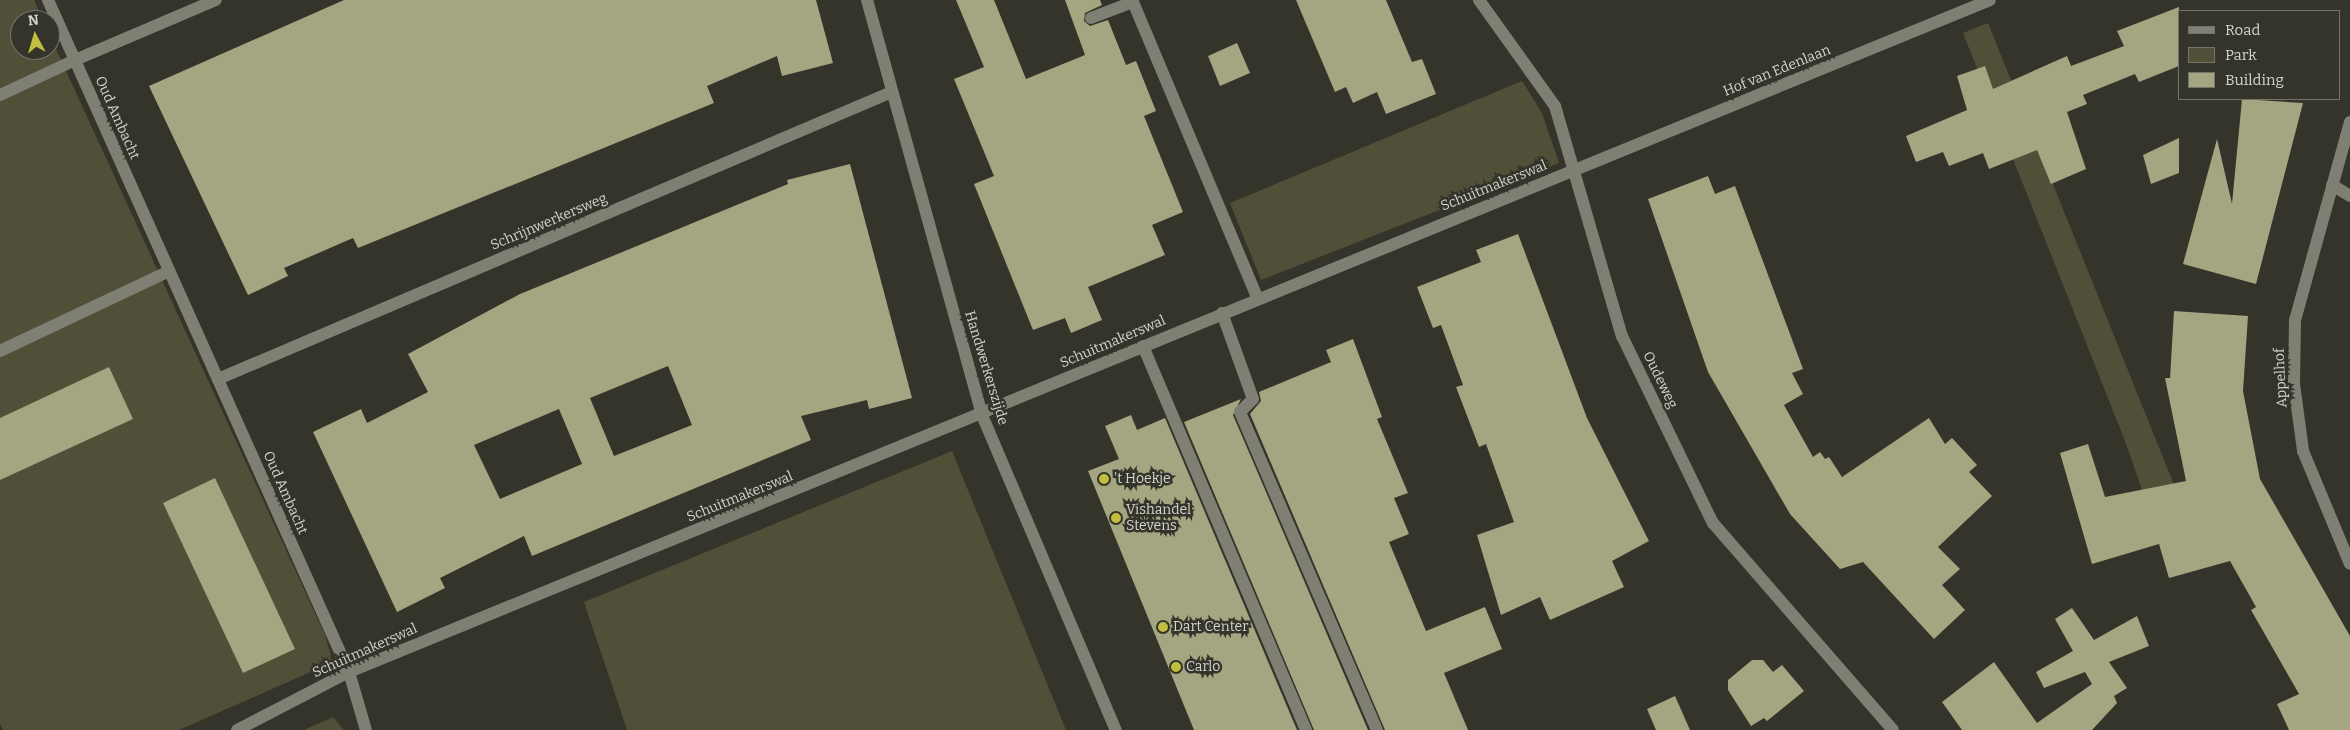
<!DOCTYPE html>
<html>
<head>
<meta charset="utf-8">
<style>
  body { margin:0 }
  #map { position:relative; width:2350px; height:730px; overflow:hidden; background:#34342b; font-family:Bitter,serif }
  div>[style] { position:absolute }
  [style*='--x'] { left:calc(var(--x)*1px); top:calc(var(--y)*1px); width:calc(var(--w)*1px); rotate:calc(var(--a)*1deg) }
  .green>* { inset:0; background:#505038 }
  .building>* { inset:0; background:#a4a581 }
  .service>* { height:12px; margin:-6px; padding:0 6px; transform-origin:6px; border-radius:6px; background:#7f7f74 }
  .minor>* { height:12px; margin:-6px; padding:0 6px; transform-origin:6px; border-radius:6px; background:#7f7f74 }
  .dots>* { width:14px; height:14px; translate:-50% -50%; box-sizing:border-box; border:2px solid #34342b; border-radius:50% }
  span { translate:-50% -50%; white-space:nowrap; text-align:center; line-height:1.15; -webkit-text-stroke:5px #34342b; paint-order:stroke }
  .street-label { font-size:14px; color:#d4d4ce }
  .poi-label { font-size:14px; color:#d4d4ce }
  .left { translate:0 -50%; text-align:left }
  .legend { position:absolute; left:2178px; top:10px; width:162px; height:90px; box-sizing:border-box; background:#34342b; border:1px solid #74746c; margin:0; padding:6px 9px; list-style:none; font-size:15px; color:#d4d4ce }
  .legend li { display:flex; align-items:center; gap:10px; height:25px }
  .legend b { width:25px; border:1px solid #74746c }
  .north { position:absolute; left:10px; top:10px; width:50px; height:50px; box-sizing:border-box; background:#34342b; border:1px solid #74746c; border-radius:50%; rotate:354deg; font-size:14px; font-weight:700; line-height:20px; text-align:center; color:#d4d4ce }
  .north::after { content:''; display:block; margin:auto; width:18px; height:22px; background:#c1be40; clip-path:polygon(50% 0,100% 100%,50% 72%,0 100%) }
</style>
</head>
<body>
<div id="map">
  <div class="green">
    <div style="clip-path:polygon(0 0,34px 0,43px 20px,20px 20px,20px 50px,50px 50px,50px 36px,325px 635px,333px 662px,179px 730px,3px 730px,0 724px)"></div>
    <div style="clip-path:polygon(1988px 23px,2185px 512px,2166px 559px,2125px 441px,1963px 33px)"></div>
    <div style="clip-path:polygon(1522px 81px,1542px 113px,1559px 163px,1261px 280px,1230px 203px)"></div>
    <div style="clip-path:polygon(952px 451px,1066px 730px,627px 730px,584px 602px)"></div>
    <div style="clip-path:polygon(333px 717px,344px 730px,305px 730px,306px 729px)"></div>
  </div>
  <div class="building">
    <div style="clip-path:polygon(344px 0,816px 0,833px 63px,782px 76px,777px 56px,707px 86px,714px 103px,358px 248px,353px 238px,284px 268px,288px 276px,248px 295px,149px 86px)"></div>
    <div style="clip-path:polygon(956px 0,994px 0,1026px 79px,1085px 55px,1065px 0,1100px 0,1102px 5px,1085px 13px,1084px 21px,1090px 26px,1108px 20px,1126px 65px,1136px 61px,1156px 111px,1144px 116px,1183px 212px,1152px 225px,1165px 255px,1088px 287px,1102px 320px,1071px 333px,1065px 318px,1033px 330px,974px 184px,994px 176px,954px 79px,984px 67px)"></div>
    <div style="clip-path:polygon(1296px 0,1386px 0,1412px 62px,1422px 59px,1436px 94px,1386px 114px,1377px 92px,1353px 103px,1346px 87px,1335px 92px)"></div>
    <div style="clip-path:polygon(2179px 7px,2179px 66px,2139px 82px,2135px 74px,2083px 95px,2087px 104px,2067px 112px,2086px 169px,2051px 184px,2037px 150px,1989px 169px,1983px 153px,1949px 166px,1943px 152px,1916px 162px,1906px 136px,1967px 110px,1957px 76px,1985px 66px,1993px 89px,2067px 56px,2071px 66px,2124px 46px,2117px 31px)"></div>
    <div style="clip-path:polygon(1237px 43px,1250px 73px,1220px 86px,1208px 56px)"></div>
    <div style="clip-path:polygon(2242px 99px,2303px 103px,2256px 284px,2183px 264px,2217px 139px,2232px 204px)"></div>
    <div style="clip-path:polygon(2179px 138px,2179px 173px,2151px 184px,2143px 155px)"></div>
    <div style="clip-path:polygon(evenodd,850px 164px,912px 398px,869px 409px,867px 400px,801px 416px,811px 440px,532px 556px,524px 536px,440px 578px,445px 588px,397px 612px,313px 432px,361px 409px,367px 423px,428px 392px,408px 354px,520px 294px,788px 184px,787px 180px,850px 164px,668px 366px,692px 425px,614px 456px,590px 398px,668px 366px,850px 164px,559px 409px,582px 464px,500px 499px,474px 445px,559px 409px)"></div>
    <div style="clip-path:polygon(1708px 176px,1715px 194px,1735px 186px,1803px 369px,1792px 373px,1803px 394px,1784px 405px,1813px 457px,1820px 452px,1825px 459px,1829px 457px,1842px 477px,1929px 418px,1945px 444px,1952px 438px,1977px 465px,1969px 472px,1992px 496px,1938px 547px,1960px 569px,1942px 585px,1965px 610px,1934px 639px,1863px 562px,1840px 569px,1790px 514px,1708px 372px,1648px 199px)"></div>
    <div style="clip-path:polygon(1518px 234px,1587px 418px,1649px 541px,1612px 561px,1624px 587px,1550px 620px,1540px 597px,1501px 615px,1477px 535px,1514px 522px,1486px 444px,1479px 447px,1456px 387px,1463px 385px,1441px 325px,1433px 328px,1417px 287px,1481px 262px,1476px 250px)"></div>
    <div style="clip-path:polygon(2174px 311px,2248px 316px,2243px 391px,2260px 479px,2350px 636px,2350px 730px,2289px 730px,2277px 704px,2299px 694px,2251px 610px,2256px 607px,2230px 561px,2169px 578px,2159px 544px,2092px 564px,2060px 453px,2088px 444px,2105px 497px,2186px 481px,2165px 378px,2170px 378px)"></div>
    <div style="clip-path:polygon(1353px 339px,1382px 417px,1377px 419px,1408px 493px,1394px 498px,1409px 534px,1389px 542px,1426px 631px,1485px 607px,1502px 649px,1444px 673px,1468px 730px,1385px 730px,1250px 414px,1261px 401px,1259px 392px,1331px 362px,1326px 350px)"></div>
    <div style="clip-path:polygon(109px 367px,133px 419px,0 480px,0 418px)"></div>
    <div style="clip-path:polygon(1241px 399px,1233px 415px,1368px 730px,1314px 730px,1184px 422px)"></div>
    <div style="clip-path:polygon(1131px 415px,1137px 430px,1165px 418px,1297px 730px,1194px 730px,1088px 471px,1119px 459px,1105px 426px)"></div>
    <div style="clip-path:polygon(215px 478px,295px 649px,243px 673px,163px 503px)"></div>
    <div style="clip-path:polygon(2072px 608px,2094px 640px,2137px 616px,2149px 646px,2109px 662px,2127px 688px,2114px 696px,2117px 703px,2092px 730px,1962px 730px,1942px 702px,1994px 662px,2037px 723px,2092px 684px,2085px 672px,2044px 688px,2036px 672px,2073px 651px,2055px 619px)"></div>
    <div style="clip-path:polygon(1752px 660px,1763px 660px,1773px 672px,1782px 665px,1804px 691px,1767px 721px,1764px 718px,1751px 726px,1728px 690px,1728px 680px)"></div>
    <div style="clip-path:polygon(1675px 696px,1690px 730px,1656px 730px,1647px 709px)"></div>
  </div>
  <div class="service">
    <div style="--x:0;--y:95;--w:83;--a:-25"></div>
    <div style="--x:1222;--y:313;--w:91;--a:70.2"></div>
    <div style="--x:1253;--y:399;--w:18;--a:135"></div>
    <div style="--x:1240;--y:412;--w:346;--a:66.7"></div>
    <div style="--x:1143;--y:346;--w:417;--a:67"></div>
    <div style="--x:0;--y:351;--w:187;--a:-25.3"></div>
  </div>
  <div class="minor">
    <div style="--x:48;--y:0;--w:736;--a:65.87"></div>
    <div style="--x:349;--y:672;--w:60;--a:73.7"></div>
    <div style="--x:867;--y:0;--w:431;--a:74.5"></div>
    <div style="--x:982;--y:415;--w:342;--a:67"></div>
    <div style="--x:1479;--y:0;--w:130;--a:54.4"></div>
    <div style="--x:1555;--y:106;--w:240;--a:73.8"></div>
    <div style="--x:1622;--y:336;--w:208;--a:64.1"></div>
    <div style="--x:1713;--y:523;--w:274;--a:49"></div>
    <div style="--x:1091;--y:18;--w:45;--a:-20.9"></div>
    <div style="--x:1133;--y:2;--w:320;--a:67.2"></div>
    <div style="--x:75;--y:60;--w:153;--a:-23.1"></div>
    <div style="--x:2350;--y:122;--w:205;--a:105.5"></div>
    <div style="--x:2295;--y:320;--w:64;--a:90.9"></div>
    <div style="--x:2294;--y:384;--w:68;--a:82.3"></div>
    <div style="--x:2303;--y:451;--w:122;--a:67.4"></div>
    <div style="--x:2332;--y:185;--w:21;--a:31"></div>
    <div style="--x:218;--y:379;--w:733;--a:-23.07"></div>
    <div style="--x:237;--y:730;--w:126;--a:-27.4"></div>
    <div style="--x:349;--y:672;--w:1773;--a:-22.27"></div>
  </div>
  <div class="dots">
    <div style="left:1104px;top:479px;background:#c1be40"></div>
    <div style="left:1116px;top:518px;background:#c1be40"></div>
    <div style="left:1163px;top:627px;background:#c1be40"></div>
    <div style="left:1176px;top:667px;background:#c1be40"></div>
  </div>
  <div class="street-label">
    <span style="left:1777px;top:71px;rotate:-22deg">Hof van Edenlaan</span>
    <span style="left:117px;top:118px;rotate:66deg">Oud Ambacht</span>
    <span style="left:1494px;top:186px;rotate:-22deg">Schuitmakerswal</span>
    <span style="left:549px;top:222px;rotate:-23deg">Schrijnwerkersweg</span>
    <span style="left:1113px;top:342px;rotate:-23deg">Schuitmakerswal</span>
    <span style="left:986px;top:368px;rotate:73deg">Handwerkerszijde</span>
    <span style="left:2281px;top:378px;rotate:-93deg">Appelhof</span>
    <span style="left:1660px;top:380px;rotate:64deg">Oudeweg</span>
    <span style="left:285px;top:493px;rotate:66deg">Oud Ambacht</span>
    <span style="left:740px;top:497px;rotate:-22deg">Schuitmakerswal</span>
    <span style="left:365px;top:651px;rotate:-24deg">Schuitmakerswal</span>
  </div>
  <div class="poi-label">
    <span class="left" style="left:1114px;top:479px">'t Hoekje</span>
    <span class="left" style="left:1126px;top:518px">Vishandel<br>Stevens</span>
    <span class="left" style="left:1173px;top:627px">Dart Center</span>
    <span class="left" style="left:1186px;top:667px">Carlo</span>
  </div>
  <ul class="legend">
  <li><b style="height:6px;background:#7f7f74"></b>Road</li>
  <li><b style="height:14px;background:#505038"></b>Park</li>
  <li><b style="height:14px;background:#a4a581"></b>Building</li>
  </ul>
  <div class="north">N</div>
</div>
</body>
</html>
